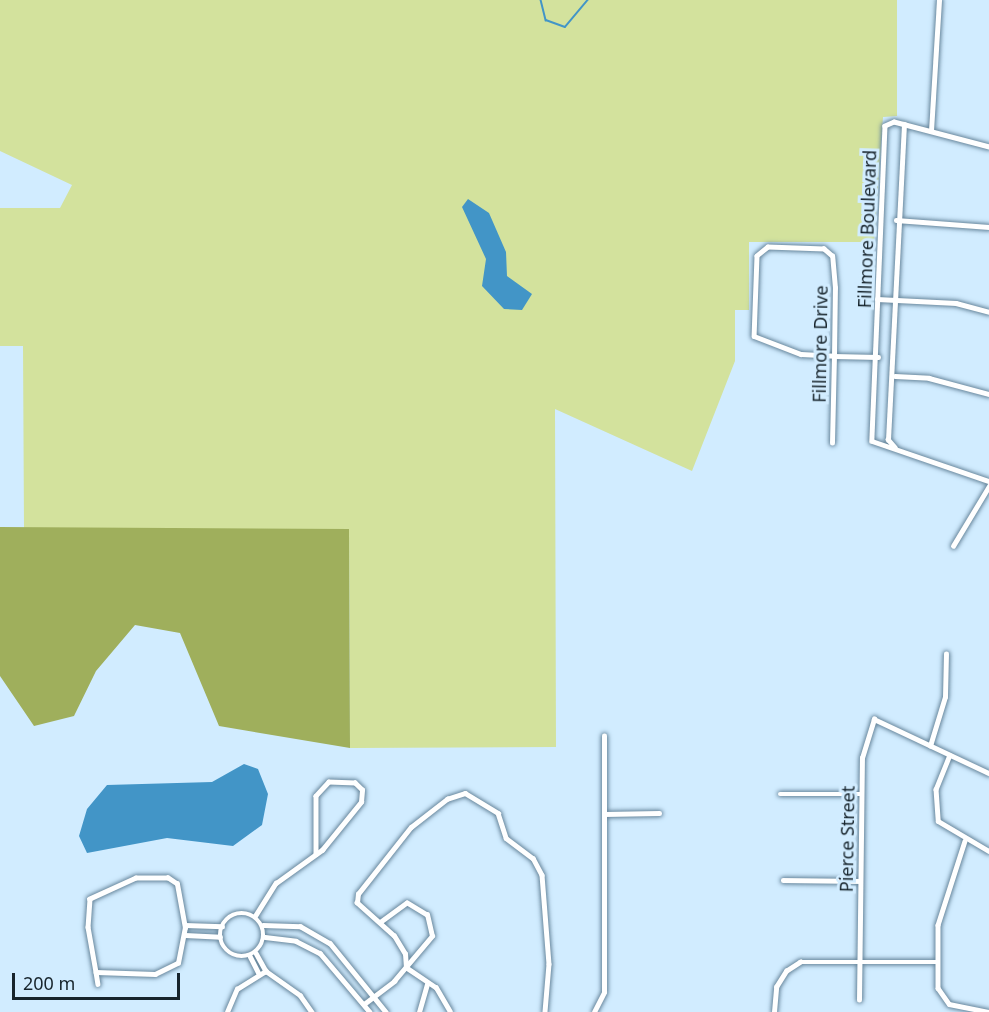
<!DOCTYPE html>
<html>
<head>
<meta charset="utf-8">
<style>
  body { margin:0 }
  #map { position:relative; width:989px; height:1012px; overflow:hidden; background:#d1ecff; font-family:"Noto Sans",sans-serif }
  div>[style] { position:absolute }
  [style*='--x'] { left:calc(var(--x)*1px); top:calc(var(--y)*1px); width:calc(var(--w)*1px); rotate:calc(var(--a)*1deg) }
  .green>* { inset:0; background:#d3e29d }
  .forest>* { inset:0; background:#9faf5c }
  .water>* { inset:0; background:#4295c7 }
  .stream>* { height:1.5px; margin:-0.75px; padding:0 0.75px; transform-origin:0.75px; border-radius:0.75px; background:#4295c7 }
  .roads { filter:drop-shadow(0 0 2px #68879d) drop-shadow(0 0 2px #68879d) }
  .minor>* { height:4.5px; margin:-2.25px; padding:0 2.25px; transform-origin:2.25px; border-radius:2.25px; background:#fff }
  .minor>.ring { margin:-2.25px; padding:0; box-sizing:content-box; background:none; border:4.5px solid #fff; border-radius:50% }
  span { translate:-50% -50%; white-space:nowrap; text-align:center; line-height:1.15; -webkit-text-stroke:6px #d1ecff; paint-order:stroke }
  .street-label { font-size:18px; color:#17242c }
  .scale { position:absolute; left:12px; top:973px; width:168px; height:27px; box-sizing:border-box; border:3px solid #17242c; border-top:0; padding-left:8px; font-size:18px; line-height:21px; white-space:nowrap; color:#17242c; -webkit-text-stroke:4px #d1ecff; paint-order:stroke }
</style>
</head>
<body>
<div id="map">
  <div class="green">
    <div style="clip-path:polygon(0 0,897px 0,897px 116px,883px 117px,874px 242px,749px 242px,749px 310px,735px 310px,735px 361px,692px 471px,555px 409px,556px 747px,350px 748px,349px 529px,24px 529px,23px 346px,0 346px,0 208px,60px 208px,72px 185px,0 151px)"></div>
  </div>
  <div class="forest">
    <div style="clip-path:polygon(0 527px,349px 529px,350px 748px,219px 726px,180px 633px,135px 625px,96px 671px,74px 716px,34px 726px,0 676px)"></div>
  </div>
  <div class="water">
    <div style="clip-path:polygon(468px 199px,489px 213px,506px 252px,507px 276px,532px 294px,522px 310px,504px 309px,482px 286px,486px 259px,462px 207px)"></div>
    <div style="clip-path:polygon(244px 764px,258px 769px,268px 794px,262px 825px,233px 846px,167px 838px,87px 853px,79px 836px,87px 809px,107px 785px,212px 782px)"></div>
  </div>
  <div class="stream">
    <div style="--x:541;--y:0;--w:21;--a:76"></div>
    <div style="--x:546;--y:20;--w:20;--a:20"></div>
    <div style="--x:565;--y:27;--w:35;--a:-50"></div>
  </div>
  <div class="roads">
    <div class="minor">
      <div style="--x:931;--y:131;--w:131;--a:-86.5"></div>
      <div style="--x:989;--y:147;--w:98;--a:-165.3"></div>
      <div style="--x:894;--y:122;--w:10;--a:156"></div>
      <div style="--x:885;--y:126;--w:315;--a:92.4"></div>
      <div style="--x:872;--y:441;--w:124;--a:18.9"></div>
      <div style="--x:896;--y:220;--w:93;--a:4.3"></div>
      <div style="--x:877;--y:299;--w:79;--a:2.9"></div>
      <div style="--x:956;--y:303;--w:34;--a:15"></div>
      <div style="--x:895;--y:376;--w:34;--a:3"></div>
      <div style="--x:929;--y:378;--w:62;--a:14.9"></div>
      <div style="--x:832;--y:443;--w:87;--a:-88.7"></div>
      <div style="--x:834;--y:356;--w:68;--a:-89.2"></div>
      <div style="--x:835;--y:288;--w:32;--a:-95"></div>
      <div style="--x:832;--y:256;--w:11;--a:-139"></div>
      <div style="--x:824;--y:249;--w:56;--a:-178"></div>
      <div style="--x:768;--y:247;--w:14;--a:141"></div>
      <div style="--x:757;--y:256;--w:80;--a:92.1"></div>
      <div style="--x:754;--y:336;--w:50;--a:21"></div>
      <div style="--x:801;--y:354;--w:33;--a:3"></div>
      <div style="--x:834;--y:356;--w:44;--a:1.3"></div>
      <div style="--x:895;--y:448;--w:11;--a:-131"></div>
      <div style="--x:888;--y:440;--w:316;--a:-87.1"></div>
      <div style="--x:953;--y:546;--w:70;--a:-59"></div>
      <div style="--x:930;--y:746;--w:51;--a:-73"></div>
      <div style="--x:945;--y:697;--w:43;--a:-88.7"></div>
      <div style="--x:950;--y:755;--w:37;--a:112"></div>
      <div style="--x:936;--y:789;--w:32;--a:86"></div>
      <div style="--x:938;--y:821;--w:59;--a:30.5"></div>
      <div style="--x:780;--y:794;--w:81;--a:0"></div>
      <div style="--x:604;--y:814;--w:55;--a:-1"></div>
      <div style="--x:965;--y:841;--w:88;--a:107.8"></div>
      <div style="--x:938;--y:925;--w:63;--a:90"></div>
      <div style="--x:938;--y:988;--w:19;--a:55"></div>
      <div style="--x:949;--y:1004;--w:41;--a:11.3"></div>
      <div style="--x:783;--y:880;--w:77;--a:0.7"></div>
      <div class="ring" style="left:220px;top:913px;width:39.5px;height:39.5px"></div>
      <div style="--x:255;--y:916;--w:39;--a:-58"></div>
      <div style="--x:276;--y:883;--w:57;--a:-35.7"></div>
      <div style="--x:322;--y:850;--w:62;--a:-50.9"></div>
      <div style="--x:361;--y:802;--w:12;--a:-85"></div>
      <div style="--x:362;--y:790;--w:10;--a:-135"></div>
      <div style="--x:355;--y:783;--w:26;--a:-178"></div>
      <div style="--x:329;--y:782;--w:19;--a:133"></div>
      <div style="--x:316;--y:796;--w:58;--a:90"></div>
      <div style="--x:185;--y:925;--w:37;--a:2"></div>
      <div style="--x:263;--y:925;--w:37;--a:2"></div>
      <div style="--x:300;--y:926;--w:34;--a:30"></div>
      <div style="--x:330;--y:943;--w:89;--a:50.9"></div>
      <div style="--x:185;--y:935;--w:35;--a:3"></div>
      <div style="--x:265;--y:937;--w:31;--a:7"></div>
      <div style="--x:296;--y:941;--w:27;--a:27"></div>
      <div style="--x:320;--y:953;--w:77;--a:49.7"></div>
      <div style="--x:256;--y:953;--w:21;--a:61"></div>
      <div style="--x:266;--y:971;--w:42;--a:35.2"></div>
      <div style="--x:300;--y:995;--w:21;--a:55"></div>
      <div style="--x:250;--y:956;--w:20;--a:63"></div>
      <div style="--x:96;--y:972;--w:59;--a:1.9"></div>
      <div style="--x:155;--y:974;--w:25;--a:-26"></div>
      <div style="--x:178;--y:963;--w:36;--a:-79"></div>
      <div style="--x:185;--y:928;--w:45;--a:-100.3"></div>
      <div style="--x:177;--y:884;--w:11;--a:-146"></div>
      <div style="--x:168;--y:878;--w:32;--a:180"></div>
      <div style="--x:136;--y:878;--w:51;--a:155.5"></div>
      <div style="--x:90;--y:899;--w:28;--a:94"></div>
      <div style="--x:88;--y:927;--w:46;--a:79.9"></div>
      <div style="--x:96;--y:972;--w:12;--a:81"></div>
      <div style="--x:859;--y:1000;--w:242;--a:-89.3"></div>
      <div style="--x:862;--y:758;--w:41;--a:-72.9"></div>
      <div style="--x:874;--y:719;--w:127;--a:25.2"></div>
      <div style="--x:364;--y:1004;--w:38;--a:-37"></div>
      <div style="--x:394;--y:981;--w:59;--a:-49.8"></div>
      <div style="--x:432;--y:936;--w:22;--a:-103"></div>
      <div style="--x:427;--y:915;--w:23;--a:-149"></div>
      <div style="--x:407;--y:903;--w:32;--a:144"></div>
      <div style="--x:227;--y:1012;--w:25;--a:-67"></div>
      <div style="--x:237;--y:989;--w:34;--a:-32"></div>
      <div style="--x:419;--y:1012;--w:29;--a:-74"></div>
      <div style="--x:450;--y:1012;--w:28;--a:-120"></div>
      <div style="--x:436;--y:988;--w:36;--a:-146"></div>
      <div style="--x:406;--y:968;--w:14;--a:-94"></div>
      <div style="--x:405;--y:954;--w:21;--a:-121"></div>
      <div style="--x:394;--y:936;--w:50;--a:-138.3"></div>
      <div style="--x:357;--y:903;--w:9;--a:-84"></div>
      <div style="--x:358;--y:894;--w:85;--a:-51.7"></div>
      <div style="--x:411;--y:827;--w:46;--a:-37.9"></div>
      <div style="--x:447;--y:799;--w:19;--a:-18"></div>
      <div style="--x:465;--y:793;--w:39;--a:31"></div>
      <div style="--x:498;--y:813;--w:26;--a:72"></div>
      <div style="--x:506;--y:838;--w:34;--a:37"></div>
      <div style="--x:533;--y:858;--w:19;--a:62"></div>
      <div style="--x:542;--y:875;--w:89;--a:85.5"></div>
      <div style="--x:549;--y:964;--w:48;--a:94.8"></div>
      <div style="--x:594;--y:1012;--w:22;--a:-63"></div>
      <div style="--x:604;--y:992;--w:256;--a:-90"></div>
      <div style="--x:774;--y:1012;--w:25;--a:-85"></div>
      <div style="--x:776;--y:987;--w:19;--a:-58"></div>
      <div style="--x:786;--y:971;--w:17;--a:-33"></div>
      <div style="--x:800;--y:962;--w:136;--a:0"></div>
    </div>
  </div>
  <div class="street-label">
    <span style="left:867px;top:229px;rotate:-88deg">Fillmore Boulevard</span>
    <span style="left:820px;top:344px;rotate:-89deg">Fillmore Drive</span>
    <span style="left:847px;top:839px;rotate:-89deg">Pierce Street</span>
  </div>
  <div class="scale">200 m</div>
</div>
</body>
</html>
